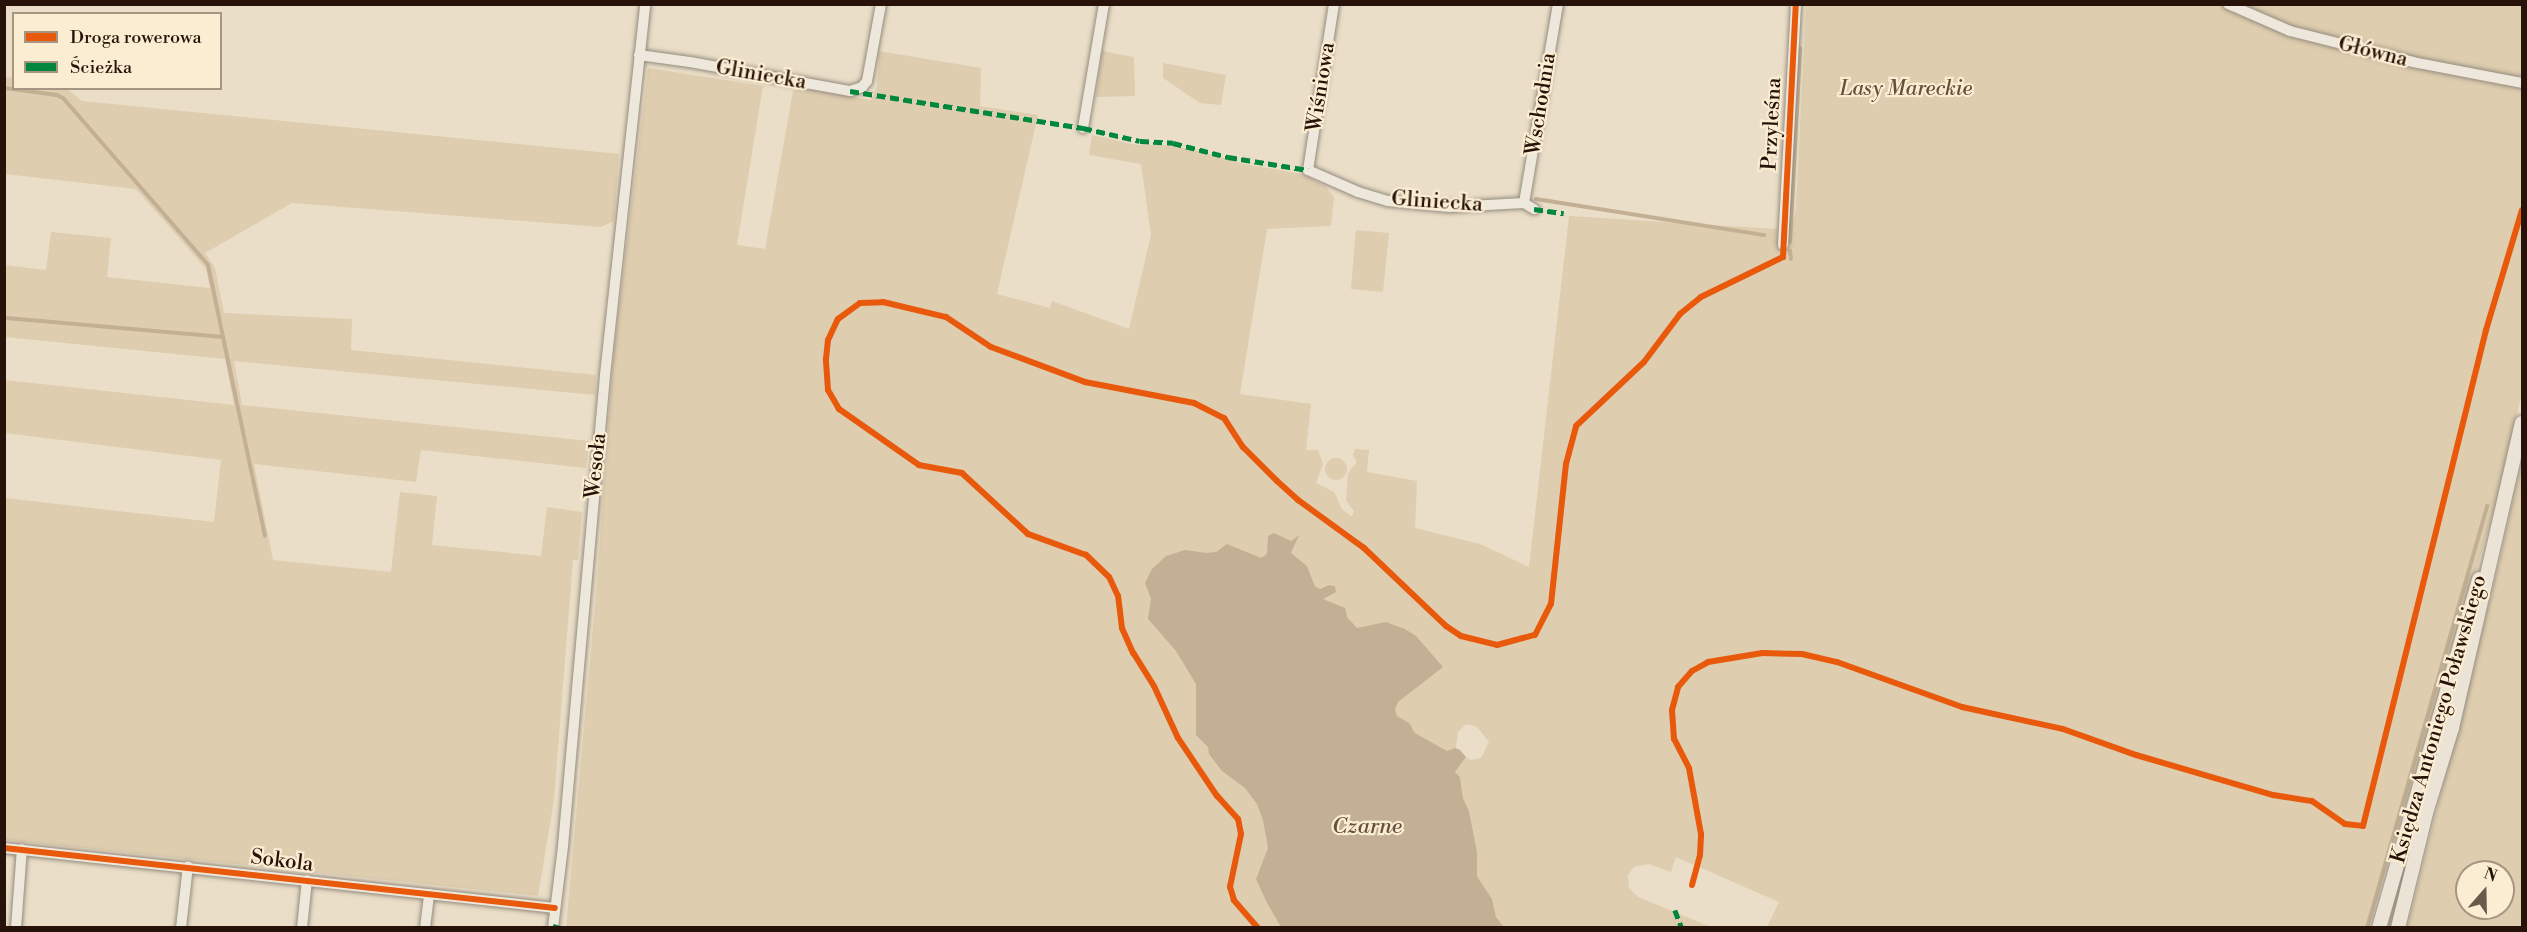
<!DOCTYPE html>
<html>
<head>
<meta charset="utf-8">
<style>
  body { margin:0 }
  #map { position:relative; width:2527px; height:932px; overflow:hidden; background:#eadec8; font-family:"Libre Bodoni",serif }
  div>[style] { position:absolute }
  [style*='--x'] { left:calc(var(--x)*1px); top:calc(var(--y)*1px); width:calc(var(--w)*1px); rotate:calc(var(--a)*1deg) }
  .green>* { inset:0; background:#decdaf }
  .round { border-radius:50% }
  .water>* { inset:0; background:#c3b094 }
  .stream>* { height:4px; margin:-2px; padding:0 2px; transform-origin:2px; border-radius:2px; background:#c3b094 }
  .roads { filter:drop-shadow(0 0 2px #958c7e) drop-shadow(0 0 2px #958c7e) }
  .minor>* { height:10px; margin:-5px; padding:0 5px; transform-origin:5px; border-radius:5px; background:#ede7dc }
  .major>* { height:14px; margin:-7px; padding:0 7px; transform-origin:7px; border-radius:7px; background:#eae3d6 }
  .quiet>* { height:4.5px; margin-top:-2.25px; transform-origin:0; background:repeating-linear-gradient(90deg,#00873e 0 9px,transparent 0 13.5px) }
  .cycleway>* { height:6px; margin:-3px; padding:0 3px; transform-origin:3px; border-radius:3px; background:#e8590c }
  span { translate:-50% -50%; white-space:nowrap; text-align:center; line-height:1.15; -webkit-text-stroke:4.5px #fbedd2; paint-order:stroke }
  .street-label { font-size:21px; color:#271209 }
  .park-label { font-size:21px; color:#644f3c; font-style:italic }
  .water-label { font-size:22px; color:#66503d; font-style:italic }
  .frame { position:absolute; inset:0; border:6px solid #271209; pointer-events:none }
  .legend { position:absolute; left:12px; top:12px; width:210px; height:78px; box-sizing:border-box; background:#fbedd2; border:2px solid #a69582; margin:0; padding:8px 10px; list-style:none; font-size:18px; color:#271209 }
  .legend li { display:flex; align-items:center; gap:12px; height:30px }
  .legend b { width:30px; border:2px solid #a69582 }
  .north { position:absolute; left:2455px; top:860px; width:60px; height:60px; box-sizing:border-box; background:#fbedd2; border:2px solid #a69582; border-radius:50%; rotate:20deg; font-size:16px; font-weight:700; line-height:24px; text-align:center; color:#271209 }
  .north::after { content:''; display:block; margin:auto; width:21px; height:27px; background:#6b594c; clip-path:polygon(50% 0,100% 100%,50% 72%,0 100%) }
</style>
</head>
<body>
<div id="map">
  <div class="green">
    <div style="clip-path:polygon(evenodd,1806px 5px,2522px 5px,2522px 393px,2496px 504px,2369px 927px,1767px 927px,1779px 902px,1676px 857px,1671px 872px,1649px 864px,1634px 867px,1628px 875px,1629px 888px,1638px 897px,1711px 927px,1504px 927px,1496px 917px,1492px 899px,1477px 876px,1477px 852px,1469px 811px,1463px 798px,1460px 777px,1455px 772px,1466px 757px,1471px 760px,1481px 758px,1489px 742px,1477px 727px,1466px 724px,1458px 732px,1455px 754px,1406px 743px,1322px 599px,1335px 586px,1329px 585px,1320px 589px,1315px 586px,1307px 566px,1290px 553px,1295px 539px,1288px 545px,1247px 773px,1327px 927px,566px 928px,596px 595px,613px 359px,648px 68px,763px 86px,737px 245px,765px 249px,793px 91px,800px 88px,871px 100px,877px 87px,879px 51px,981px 68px,980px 106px,1038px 115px,997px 294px,1050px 308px,1052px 301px,1129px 329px,1151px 235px,1141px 164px,1089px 155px,1092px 135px,1137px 145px,1162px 145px,1196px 150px,1244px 164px,1303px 174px,1325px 186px,1334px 197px,1331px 226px,1267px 229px,1240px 394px,1311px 404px,1306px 450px,1318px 450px,1323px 464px,1316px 483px,1334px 492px,1342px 509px,1348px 514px,1352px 516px,1354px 511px,1346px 501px,1348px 473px,1357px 462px,1353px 455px,1355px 449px,1369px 450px,1367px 472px,1417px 481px,1415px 528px,1480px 544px,1529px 567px,1569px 216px,1791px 230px,1796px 210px,1806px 5px,1300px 498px,1358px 539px,1356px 546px,1298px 504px,1300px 498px)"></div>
    <div style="clip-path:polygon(1102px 51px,1134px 57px,1135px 96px,1096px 97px)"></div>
    <div style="clip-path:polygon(1163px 63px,1226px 75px,1221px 105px,1200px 103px,1163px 78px)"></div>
    <div style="clip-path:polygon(5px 77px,13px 78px,14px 88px,67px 89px,82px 101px,619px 154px,614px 221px,601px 227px,292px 203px,205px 253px,215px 268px,224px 313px,352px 319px,351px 350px,596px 375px,595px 395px,234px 361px,242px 405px,589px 441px,586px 468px,421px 450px,416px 482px,254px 464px,273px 560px,391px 572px,400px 492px,437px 496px,432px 545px,541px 556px,547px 507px,582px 512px,578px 560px,573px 560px,554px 800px,538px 896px,5px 840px,5px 498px,214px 522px,221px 460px,5px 433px,5px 380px,234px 405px,225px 359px,5px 337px,5px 265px,46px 270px,51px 232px,111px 238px,107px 277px,210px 288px,206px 269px,136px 189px,5px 174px)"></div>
    <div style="clip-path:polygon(1356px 230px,1389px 233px,1383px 292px,1351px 289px)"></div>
    <div class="round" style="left:1325px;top:458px;width:22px;height:22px"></div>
    <div style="clip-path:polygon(evenodd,2522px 460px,2522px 927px,2407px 928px,2499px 564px,2522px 460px,2467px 872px,2503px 872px,2503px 908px,2467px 908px,2467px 872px)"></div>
    <div style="clip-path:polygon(2473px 609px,2451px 710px,2425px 792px,2391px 927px,2387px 928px,2413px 820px)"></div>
  </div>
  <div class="water">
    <div style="clip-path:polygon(1274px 533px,1291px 541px,1299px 535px,1291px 553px,1307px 566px,1315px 586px,1320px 589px,1329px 585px,1335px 586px,1336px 592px,1323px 599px,1345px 608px,1347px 617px,1357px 628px,1386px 622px,1405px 629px,1416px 636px,1443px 667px,1398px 702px,1395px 709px,1397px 716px,1409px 723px,1415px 733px,1447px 751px,1455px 748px,1460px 750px,1466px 757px,1455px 772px,1460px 777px,1463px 798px,1469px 811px,1477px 852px,1477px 876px,1492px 899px,1496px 917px,1504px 927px,1281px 927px,1267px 903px,1256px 879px,1268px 848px,1263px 820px,1257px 804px,1245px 788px,1222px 771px,1209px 754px,1208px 747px,1196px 735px,1196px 684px,1176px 651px,1148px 619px,1151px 599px,1145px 583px,1152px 569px,1166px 556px,1185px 550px,1206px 553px,1216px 552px,1227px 544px,1261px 558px,1267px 554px,1268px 536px)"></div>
  </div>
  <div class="stream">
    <div style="--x:4;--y:88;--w:53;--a:7.5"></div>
    <div style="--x:57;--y:95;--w:7;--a:27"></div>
    <div style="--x:63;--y:98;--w:221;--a:49"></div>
    <div style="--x:208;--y:265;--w:74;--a:78.2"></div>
    <div style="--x:223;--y:337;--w:220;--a:-175"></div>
    <div style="--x:1536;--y:199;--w:231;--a:9"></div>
    <div style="--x:1790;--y:242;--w:194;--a:-87"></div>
    <div style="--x:1790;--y:251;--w:8;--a:83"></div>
    <div style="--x:223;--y:337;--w:203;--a:78.1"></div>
    <div style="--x:2367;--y:928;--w:439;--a:-74.1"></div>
  </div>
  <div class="roads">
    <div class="minor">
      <div style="--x:1334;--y:4;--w:168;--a:98.9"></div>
      <div style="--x:1308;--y:170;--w:55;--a:23.7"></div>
      <div style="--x:1358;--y:192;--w:31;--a:17"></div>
      <div style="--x:1388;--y:201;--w:62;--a:5.5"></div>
      <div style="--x:1450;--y:207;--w:74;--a:-3.1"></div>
      <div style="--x:1524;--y:203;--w:12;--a:31"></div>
      <div style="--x:2228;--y:4;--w:68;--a:23.5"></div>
      <div style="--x:2290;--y:31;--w:127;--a:14.1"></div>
      <div style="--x:2413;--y:62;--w:111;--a:10.9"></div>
      <div style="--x:639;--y:55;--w:51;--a:7.8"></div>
      <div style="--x:690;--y:62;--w:163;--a:10.3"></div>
      <div style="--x:850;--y:91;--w:13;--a:-18"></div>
      <div style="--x:862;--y:87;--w:8;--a:-50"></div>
      <div style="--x:867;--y:81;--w:78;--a:-79.7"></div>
      <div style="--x:1083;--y:128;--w:126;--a:-80.4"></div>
      <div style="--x:1524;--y:203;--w:202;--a:-80.3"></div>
      <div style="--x:1783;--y:245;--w:241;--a:-86.9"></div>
      <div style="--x:4;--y:848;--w:554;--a:6.21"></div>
      <div style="--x:16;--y:928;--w:79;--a:-85.7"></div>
      <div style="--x:181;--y:928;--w:62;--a:-83.6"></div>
      <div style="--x:302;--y:928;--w:48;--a:-84.1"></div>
      <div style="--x:425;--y:928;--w:34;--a:-83"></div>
      <div style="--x:553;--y:928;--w:83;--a:-83"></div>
      <div style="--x:563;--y:846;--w:473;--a:-84.9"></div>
      <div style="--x:605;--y:375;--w:373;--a:-83.8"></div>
    </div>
    <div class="major">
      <div style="--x:2379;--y:928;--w:363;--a:-74"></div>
      <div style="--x:2398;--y:928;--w:118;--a:-76.3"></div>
      <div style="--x:2426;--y:813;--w:89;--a:-73"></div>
      <div style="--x:2452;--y:728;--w:313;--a:-77.1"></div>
    </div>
  </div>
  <div class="quiet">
    <div style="--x:850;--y:91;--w:236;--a:9"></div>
    <div style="--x:1083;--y:128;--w:58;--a:12.8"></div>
    <div style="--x:1140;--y:141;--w:33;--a:3"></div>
    <div style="--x:1173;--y:143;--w:57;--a:14.3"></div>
    <div style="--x:1228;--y:157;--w:81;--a:9.2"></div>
    <div style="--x:1534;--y:209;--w:30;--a:8"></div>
    <div style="--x:1675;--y:910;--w:19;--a:69"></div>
    <div style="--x:553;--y:926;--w:7;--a:16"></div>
  </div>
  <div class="cycleway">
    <div style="--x:4;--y:848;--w:554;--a:6.21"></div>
    <div style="--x:1692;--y:885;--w:31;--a:-75"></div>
    <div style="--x:1700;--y:855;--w:21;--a:-87"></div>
    <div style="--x:1701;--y:834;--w:67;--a:-100.3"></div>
    <div style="--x:1689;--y:768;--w:33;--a:-117"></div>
    <div style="--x:1674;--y:739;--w:29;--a:-94"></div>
    <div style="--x:1672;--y:710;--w:24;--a:-75"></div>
    <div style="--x:1678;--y:687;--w:21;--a:-49"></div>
    <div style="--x:1692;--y:671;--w:18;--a:-29"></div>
    <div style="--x:1708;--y:662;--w:55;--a:-9.5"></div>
    <div style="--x:1762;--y:653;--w:40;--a:1.4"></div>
    <div style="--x:1802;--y:654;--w:36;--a:13"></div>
    <div style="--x:1837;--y:662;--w:133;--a:19.8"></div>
    <div style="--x:1962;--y:707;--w:103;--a:12.3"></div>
    <div style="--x:2063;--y:729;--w:77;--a:19.6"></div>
    <div style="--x:2136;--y:755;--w:143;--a:16.3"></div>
    <div style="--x:2273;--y:795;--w:39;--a:9"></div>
    <div style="--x:2312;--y:801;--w:40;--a:34.9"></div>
    <div style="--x:2345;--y:824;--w:18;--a:6"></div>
    <div style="--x:2363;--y:826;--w:511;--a:-76.07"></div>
    <div style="--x:2486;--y:330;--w:125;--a:-73.3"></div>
    <div style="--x:1258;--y:928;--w:37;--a:-131"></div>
    <div style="--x:1234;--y:900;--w:14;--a:-107"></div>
    <div style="--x:1230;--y:887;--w:54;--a:-78.3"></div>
    <div style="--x:1241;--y:834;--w:15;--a:-101"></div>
    <div style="--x:1238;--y:819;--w:31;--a:-132"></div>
    <div style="--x:1217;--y:796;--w:70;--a:-123.9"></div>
    <div style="--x:1178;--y:738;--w:57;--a:-114.8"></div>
    <div style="--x:1154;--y:686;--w:39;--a:-122"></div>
    <div style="--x:1133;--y:653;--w:27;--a:-114"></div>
    <div style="--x:1122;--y:628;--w:32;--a:-97"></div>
    <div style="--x:1118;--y:596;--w:21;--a:-115"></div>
    <div style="--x:1109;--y:577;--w:32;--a:-136"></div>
    <div style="--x:1086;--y:555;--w:62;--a:-160.1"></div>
    <div style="--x:1028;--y:534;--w:90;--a:-137.3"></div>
    <div style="--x:962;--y:473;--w:44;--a:-169.5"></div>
    <div style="--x:919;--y:465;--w:98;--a:-145"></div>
    <div style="--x:839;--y:409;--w:22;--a:-120"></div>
    <div style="--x:828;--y:390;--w:31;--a:-94"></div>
    <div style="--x:826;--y:359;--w:19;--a:-84"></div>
    <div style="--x:828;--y:340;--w:23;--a:-65"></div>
    <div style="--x:838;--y:319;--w:27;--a:-36"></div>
    <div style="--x:860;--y:303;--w:23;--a:-2"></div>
    <div style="--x:883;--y:302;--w:65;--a:13.4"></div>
    <div style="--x:946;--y:317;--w:54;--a:33.7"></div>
    <div style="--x:991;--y:347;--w:100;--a:20.4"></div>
    <div style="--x:1085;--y:382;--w:111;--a:10.9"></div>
    <div style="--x:1194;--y:403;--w:34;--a:27"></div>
    <div style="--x:1224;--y:418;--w:35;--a:57"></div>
    <div style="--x:1243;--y:447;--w:48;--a:45"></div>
    <div style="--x:1277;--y:481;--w:28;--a:42"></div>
    <div style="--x:1298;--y:500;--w:82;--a:36"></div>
    <div style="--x:1364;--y:548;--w:113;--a:43.6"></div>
    <div style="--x:1446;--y:626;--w:18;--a:34"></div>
    <div style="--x:1461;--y:636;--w:37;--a:14"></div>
    <div style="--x:1497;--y:645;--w:39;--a:-15"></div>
    <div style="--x:1535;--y:635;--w:35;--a:-63"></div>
    <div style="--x:1551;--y:604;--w:141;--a:-83.9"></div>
    <div style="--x:1566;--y:464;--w:39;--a:-75"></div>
    <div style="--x:1576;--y:426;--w:93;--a:-43.3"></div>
    <div style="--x:1644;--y:362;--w:60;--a:-53.1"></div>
    <div style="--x:1680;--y:314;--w:27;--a:-39"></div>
    <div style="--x:1701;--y:297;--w:91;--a:-26"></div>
    <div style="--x:1783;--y:257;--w:253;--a:-87.1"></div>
  </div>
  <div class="street-label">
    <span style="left:2373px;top:52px;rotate:14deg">Główna</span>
    <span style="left:761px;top:75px;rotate:10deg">Gliniecka</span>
    <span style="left:1321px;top:87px;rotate:-81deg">Wiśniowa</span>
    <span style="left:1541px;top:104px;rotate:-81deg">Wschodnia</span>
    <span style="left:1772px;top:124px;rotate:-87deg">Przyleśna</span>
    <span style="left:1437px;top:202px;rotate:4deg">Gliniecka</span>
    <span style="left:596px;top:466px;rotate:-84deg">Wesoła</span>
    <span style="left:2439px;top:719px;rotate:-74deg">Księdza Antoniego Poławskiego</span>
    <span style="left:282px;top:861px;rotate:7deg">Sokola</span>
  </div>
  <div class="park-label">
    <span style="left:1906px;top:89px">Lasy Mareckie</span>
  </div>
  <div class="water-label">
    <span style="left:1367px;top:827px">Czarne</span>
  </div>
  <div class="frame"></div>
  <ul class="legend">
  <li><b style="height:8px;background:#e8590c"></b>Droga rowerowa</li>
  <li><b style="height:8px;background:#00873e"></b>Ścieżka</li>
  </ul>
  <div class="north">N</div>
</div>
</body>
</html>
